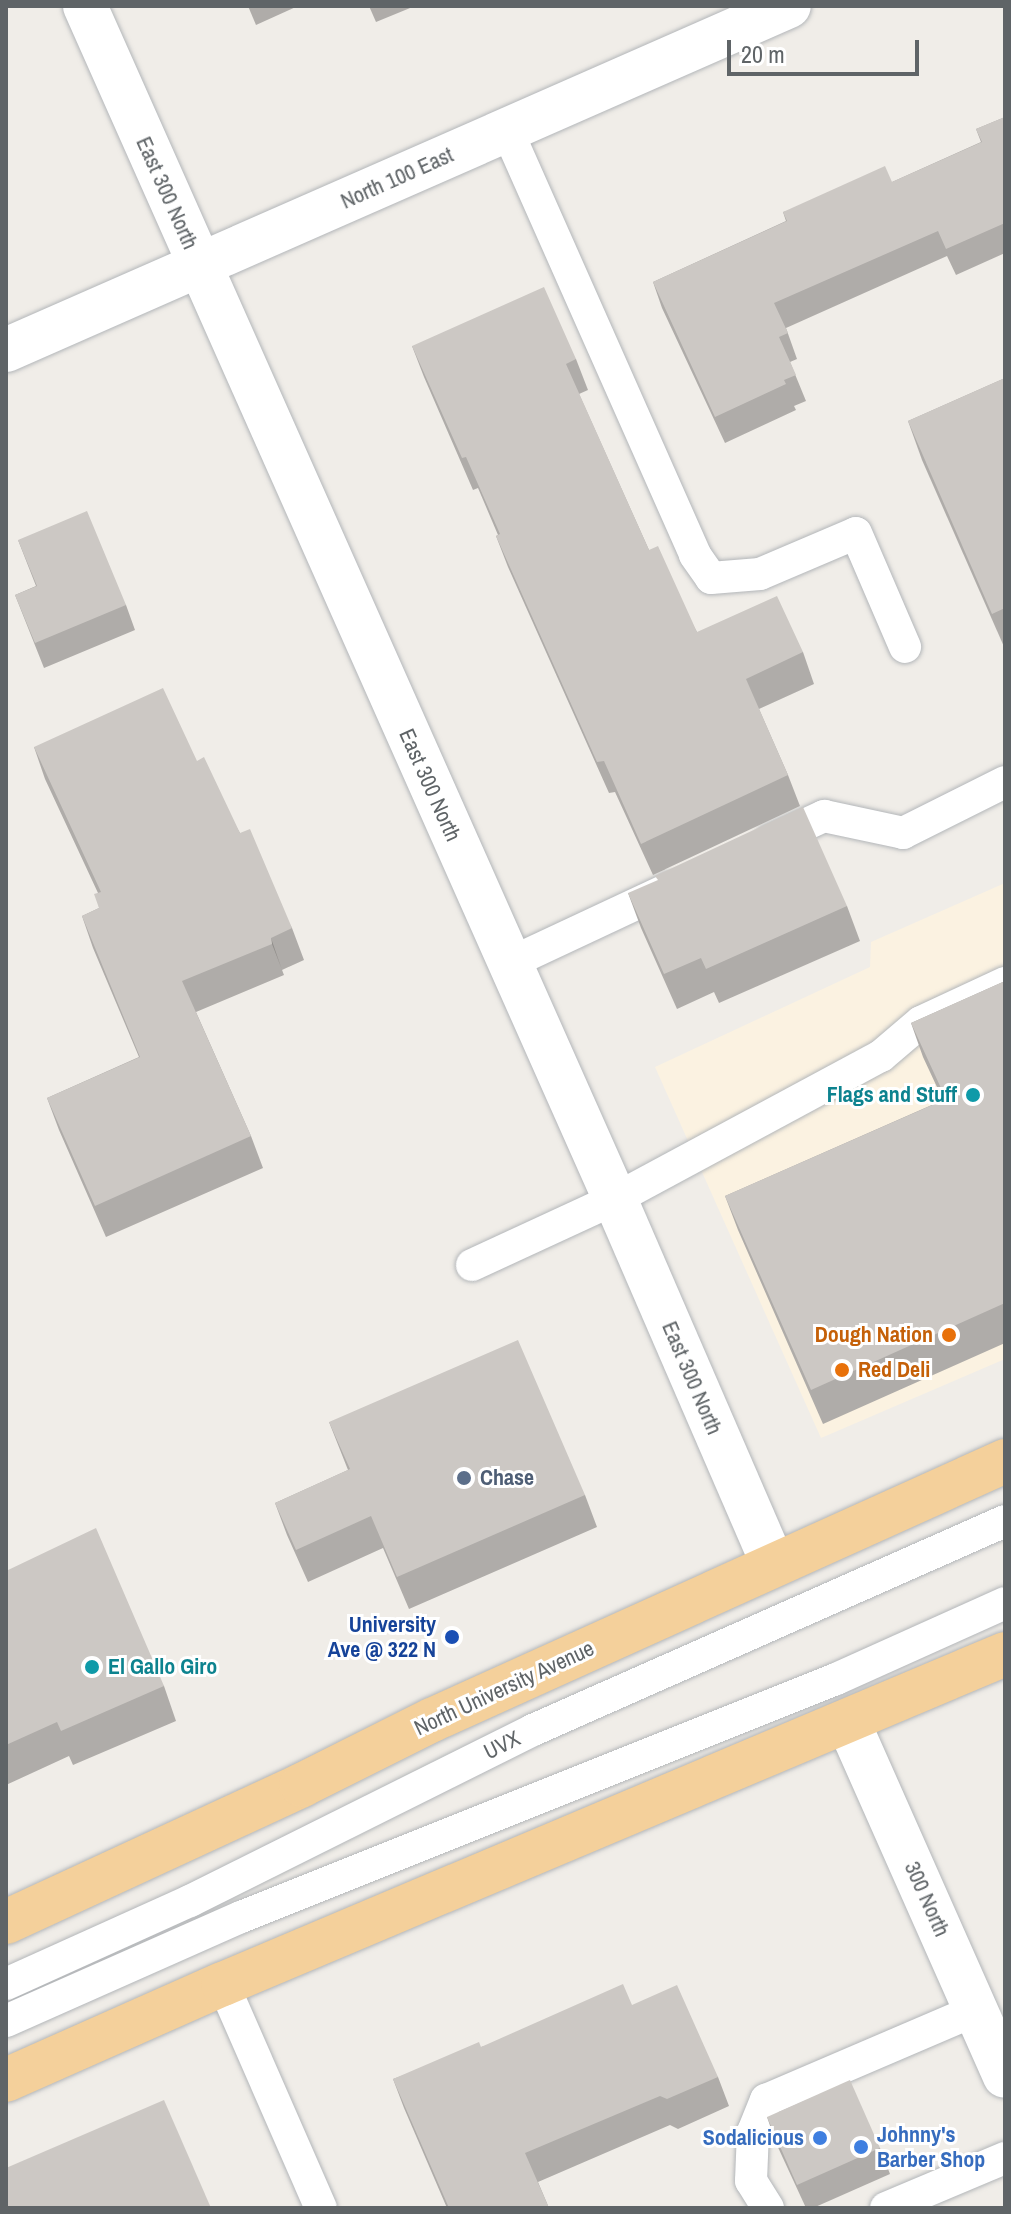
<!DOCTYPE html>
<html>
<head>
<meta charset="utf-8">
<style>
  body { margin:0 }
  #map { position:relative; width:1011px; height:2214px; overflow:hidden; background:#f0ede8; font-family:"Archivo Narrow",sans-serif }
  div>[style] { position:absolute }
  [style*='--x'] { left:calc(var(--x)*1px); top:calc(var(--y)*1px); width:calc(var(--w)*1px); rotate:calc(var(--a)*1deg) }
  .commercial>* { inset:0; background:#fbf2e1 }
  .roads { filter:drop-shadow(0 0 2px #b3b6b9) drop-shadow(0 0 2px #b3b6b9) }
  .lane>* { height:32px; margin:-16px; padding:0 16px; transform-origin:16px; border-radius:16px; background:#fff }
  .street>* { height:44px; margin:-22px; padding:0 22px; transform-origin:22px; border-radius:22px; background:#fff }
  .highway>* { height:44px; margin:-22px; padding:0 22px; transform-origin:22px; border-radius:22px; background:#f4d09b }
  .wall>* { inset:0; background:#afaca9 }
  .shaded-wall>* { inset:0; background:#8f8c89 }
  .building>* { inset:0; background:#ccc8c4 }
  .dots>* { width:22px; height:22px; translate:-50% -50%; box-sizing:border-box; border:4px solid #fff; border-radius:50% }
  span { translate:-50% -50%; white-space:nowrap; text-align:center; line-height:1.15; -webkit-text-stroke:6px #fff; paint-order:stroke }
  .street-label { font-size:22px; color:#5f6467 }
  .culture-label { font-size:22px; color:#0d838f; font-weight:700 }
  .right { translate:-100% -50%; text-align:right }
  .left { translate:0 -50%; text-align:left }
  .food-label { font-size:22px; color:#c56008; font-weight:700 }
  .service-label { font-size:22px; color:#4e5e75; font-weight:700 }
  .transit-label { font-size:22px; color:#164399; font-weight:700 }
  .shop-label { font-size:22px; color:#366cbe; font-weight:700 }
  .frame { position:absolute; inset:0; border:8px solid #5f6467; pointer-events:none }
  .scale { position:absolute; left:727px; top:40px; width:192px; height:36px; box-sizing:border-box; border:4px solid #5f6467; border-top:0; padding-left:10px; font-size:24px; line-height:28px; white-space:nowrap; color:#5f6467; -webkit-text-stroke:6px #fff; paint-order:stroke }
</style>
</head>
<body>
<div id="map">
  <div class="commercial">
    <div style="clip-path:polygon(1005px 883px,1005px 1359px,821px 1438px,655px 1067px,870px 967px,871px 942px)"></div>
  </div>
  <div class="roads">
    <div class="lane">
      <div style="--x:507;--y:130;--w:465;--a:66.1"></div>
      <div style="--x:695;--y:555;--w:28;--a:55"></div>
      <div style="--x:711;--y:578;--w:49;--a:-4.7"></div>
      <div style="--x:760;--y:574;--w:104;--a:-23.1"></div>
      <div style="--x:856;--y:533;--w:124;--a:66.7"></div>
      <div style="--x:770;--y:841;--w:60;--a:-24.8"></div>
      <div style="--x:824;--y:816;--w:81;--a:12.1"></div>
      <div style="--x:903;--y:833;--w:114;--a:-26.6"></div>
      <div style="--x:510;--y:963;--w:177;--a:-25.1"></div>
      <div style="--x:472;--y:1265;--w:157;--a:-24.8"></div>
      <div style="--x:615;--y:1199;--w:302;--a:-28.3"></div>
      <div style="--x:881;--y:1056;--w:52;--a:-40.4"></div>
      <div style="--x:921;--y:1022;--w:93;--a:-24.9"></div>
      <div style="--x:6;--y:1984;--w:202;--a:-24.3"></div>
      <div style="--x:190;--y:1901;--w:383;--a:-26.5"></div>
      <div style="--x:533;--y:1730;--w:516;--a:-23.88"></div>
      <div style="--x:223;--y:1984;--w:244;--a:66.4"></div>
      <div style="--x:6;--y:2021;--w:257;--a:-23.9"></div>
      <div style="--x:241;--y:1917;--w:641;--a:-21.8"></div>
      <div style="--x:836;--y:1679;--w:185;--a:-24.2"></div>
      <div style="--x:768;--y:2208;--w:32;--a:-122"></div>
      <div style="--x:751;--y:2181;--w:49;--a:-87.7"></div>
      <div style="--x:753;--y:2132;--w:35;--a:-68"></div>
      <div style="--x:766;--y:2100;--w:228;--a:-23.2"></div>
      <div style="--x:886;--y:2208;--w:129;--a:-22.8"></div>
    </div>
    <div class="street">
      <div style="--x:85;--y:6;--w:1305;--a:66.05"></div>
      <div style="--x:615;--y:1199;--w:398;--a:66.6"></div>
      <div style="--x:6;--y:350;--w:855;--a:-23.72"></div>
      <div style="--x:848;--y:1722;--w:387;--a:66.1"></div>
    </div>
    <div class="highway">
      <div style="--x:6;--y:1922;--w:326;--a:-24.8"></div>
      <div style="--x:302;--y:1785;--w:145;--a:-26.6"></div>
      <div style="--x:432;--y:1720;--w:629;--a:-24.32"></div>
      <div style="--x:6;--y:2080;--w:237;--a:-23.9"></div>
      <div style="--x:223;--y:1984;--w:849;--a:-22.88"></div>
    </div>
  </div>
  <div class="wall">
    <div style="clip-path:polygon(248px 6px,298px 6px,256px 25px)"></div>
    <div style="clip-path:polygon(369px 6px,415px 6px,376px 22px)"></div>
    <div style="clip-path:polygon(1005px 117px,1005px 253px,956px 275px,947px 256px,786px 328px,797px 359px,790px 362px,806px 401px,794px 406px,796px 410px,725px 443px,662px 308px,653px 282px,786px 221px,783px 212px,892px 182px,981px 142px,976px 129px)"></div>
    <div style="clip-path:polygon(412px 346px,576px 359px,588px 390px,579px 394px,649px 550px,697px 632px,803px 652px,814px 684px,759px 709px,788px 775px,800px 806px,653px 875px,615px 792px,609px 793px,508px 567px,496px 536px,498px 535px,478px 488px,473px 490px,424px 377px)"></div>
    <div style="clip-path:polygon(1005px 378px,1005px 649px,922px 460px,908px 421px)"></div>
    <div style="clip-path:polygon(18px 540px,126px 605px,135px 630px,44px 668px,15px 595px,36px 586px)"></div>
    <div style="clip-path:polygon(34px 747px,197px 761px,240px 833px,292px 928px,304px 960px,282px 970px,284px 975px,196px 1012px,251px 1136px,263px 1168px,106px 1237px,59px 1130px,47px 1098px,139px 1057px,93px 948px,82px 916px,99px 908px,98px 893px,45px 779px)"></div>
    <div style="clip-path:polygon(628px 893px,847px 906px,860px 941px,719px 1003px,714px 992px,677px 1009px,641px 928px)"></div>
    <div style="clip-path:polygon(1005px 981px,1005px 1343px,823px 1424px,738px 1230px,725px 1196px,943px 1100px,923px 1057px,911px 1023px)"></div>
    <div style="clip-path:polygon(329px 1422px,585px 1495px,597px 1527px,409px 1609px,383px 1548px,308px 1582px,287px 1535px,275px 1503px,348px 1470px)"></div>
    <div style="clip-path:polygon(6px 1571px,164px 1686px,176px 1721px,73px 1765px,69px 1756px,6px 1785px)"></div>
    <div style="clip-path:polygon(632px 2005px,718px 2077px,729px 2106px,678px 2129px,670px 2125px,538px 2182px,549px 2208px,447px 2208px,404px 2108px,393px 2079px,481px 2047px)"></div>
    <div style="clip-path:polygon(767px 2117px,880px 2148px,890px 2174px,813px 2208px,806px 2208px,776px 2143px)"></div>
  </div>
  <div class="shaded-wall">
    <div style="clip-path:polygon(271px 938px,282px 970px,284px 975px,272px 944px)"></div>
  </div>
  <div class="building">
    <div style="clip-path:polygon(1005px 117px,1005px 223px,946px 249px,938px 231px,774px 303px,788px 333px,779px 337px,796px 375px,784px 380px,786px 384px,715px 417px,653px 282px,787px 221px,783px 212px,885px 166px,892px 182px,982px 142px,976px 129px)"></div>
    <div style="clip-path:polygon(544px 287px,576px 359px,566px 364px,649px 550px,658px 546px,697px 632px,777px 596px,803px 652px,746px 679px,788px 775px,641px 844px,604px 761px,597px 762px,496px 536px,500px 534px,466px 457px,462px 458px,412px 346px)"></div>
    <div style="clip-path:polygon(1005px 378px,1005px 608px,992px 614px,908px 421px)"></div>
    <div style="clip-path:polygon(87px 511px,126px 605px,35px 643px,15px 595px,37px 586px,18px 540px)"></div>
    <div style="clip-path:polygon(163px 688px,197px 761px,204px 757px,240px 833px,250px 829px,292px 928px,271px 938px,272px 944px,182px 981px,251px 1136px,95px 1206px,47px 1098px,140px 1057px,82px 916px,99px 908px,94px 894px,101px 892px,34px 747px)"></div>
    <div style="clip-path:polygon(803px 807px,847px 906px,706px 969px,701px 958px,664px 974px,628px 893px,658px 880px,655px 876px)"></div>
    <div style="clip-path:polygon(1005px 981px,1005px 1303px,811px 1390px,725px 1196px,946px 1099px,911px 1023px)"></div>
    <div style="clip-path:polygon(518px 1340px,585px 1495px,397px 1577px,371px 1516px,296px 1550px,275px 1503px,350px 1469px,329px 1422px)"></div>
    <div style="clip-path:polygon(96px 1528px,164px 1686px,61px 1731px,57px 1722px,6px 1745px,6px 1571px)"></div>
    <div style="clip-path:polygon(623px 1984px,632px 2005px,677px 1985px,718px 2077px,667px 2099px,660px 2096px,525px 2153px,549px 2208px,449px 2208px,393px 2079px,479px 2042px,481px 2047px)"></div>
    <div style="clip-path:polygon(850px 2080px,880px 2148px,797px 2185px,767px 2117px)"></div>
    <div style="clip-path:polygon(164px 2100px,211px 2208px,6px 2208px,6px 2168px)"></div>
  </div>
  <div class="dots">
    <div style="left:973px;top:1095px;background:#0f9aa8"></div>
    <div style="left:949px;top:1335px;background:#e8710a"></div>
    <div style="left:842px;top:1370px;background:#e8710a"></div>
    <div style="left:464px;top:1478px;background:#5c6f8a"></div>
    <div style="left:452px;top:1637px;background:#1a4fb4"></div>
    <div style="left:92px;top:1667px;background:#0f9aa8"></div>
    <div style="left:820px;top:2138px;background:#3f7fe0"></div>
    <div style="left:861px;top:2147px;background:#3f7fe0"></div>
  </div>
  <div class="street-label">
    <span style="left:397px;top:178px;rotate:-24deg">North 100 East</span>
    <span style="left:167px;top:193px;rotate:66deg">East 300 North</span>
    <span style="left:430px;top:785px;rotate:66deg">East 300 North</span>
    <span style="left:692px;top:1378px;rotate:67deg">East 300 North</span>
    <span style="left:504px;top:1688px;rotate:-25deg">North University Avenue</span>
    <span style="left:502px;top:1745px;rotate:-26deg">UVX</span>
    <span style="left:927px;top:1899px;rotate:66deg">300 North</span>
  </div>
  <div class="culture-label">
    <span class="right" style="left:957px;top:1095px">Flags and Stuff</span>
    <span class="left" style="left:108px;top:1667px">El Gallo Giro</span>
  </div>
  <div class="food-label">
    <span class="right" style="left:933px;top:1335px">Dough Nation</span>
    <span class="left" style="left:858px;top:1370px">Red Deli</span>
  </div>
  <div class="service-label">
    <span class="left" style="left:480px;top:1478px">Chase</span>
  </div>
  <div class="transit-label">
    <span class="right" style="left:436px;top:1637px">University<br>Ave @ 322 N</span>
  </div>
  <div class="shop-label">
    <span class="left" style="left:877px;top:2147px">Johnny's<br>Barber Shop</span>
    <span class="right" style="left:804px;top:2138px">Sodalicious</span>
  </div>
  <div class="frame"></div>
  <div class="scale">20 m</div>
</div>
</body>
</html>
